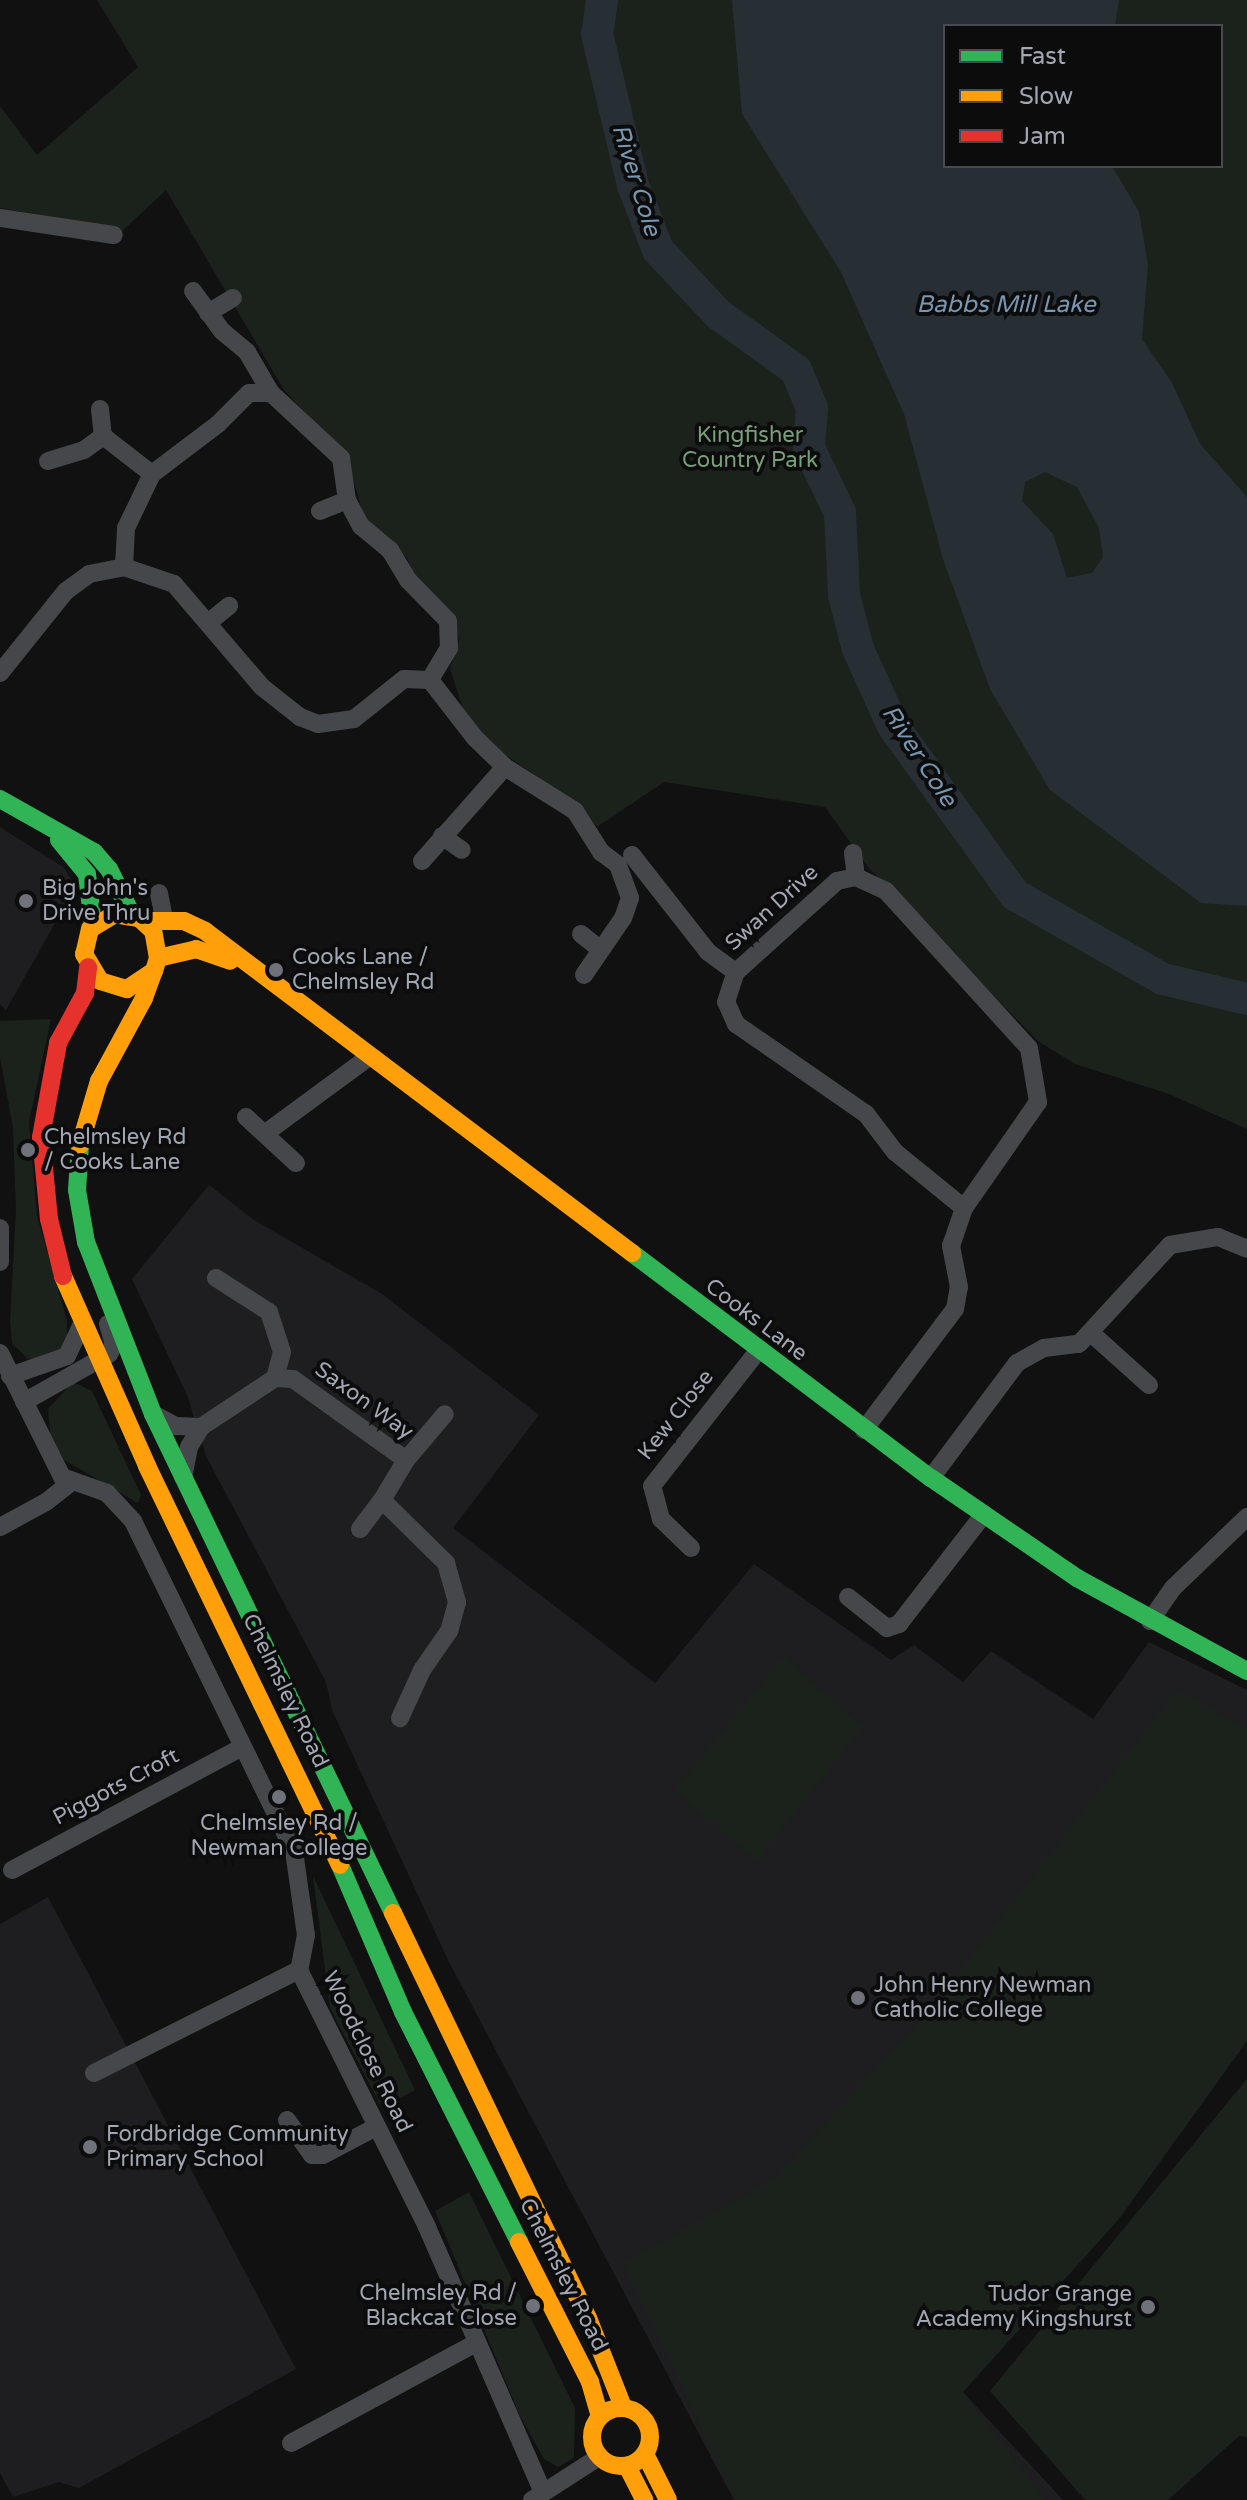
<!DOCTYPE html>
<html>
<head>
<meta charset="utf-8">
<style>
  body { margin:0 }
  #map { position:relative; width:1247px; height:2500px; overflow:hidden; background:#111112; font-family:"Varela Round",sans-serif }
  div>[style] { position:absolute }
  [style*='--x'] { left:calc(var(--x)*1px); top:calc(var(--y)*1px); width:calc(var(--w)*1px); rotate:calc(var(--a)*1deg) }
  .built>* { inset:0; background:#1e1e20 }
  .green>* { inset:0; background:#1b221c }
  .water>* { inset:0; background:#272f35 }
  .river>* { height:32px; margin:-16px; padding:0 16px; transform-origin:16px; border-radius:16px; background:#272f35 }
  .street>* { height:18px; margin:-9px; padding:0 9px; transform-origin:9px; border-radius:9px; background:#46474a }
  .fast>* { height:18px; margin:-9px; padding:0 9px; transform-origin:9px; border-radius:9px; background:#30b455 }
  .slow>* { height:18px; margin:-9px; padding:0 9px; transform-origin:9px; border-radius:9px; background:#ff9f0a }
  .slow>.ring { margin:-9px; padding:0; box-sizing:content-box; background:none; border:18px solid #ff9f0a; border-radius:50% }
  .jam>* { height:18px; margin:-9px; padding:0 9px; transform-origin:9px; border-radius:9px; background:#e5322d }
  .dots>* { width:22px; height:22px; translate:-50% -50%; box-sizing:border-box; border:4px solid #0c0c0d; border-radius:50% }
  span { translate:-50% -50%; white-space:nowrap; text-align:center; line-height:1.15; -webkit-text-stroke:8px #0c0c0d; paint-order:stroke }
  .park-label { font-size:22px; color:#789f79 }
  .poi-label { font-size:22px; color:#a2a7b3 }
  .left { translate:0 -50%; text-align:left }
  .right { translate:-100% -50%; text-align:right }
  .street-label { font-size:22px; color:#a2a7b3 }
  .water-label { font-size:24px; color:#7797b0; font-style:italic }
  .legend { position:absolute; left:943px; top:24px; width:280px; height:144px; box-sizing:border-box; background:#0c0c0d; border:2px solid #484a4f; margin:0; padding:10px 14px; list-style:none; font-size:24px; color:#a2a7b3 }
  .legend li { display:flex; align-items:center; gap:16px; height:40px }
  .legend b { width:40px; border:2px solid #484a4f }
</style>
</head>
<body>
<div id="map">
  <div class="built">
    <div style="clip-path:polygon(0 827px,63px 867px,76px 886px,6px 1010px,0 1004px)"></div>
    <div style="clip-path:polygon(209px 1185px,254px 1220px,382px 1294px,539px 1415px,453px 1528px,655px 1683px,754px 1564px,891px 1660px,914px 1645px,963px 1682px,991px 1651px,1093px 1719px,1149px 1642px,1247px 1690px,1247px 2035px,963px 2392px,1063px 2500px,734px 2500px,449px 1962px,332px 1710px,326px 1682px,206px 1456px,187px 1395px,132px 1279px)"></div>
    <div style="clip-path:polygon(48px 1897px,296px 2369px,79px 2488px,59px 2482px,13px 2497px,0 2473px,0 1924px)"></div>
  </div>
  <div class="green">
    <div style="clip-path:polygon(evenodd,97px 0,1247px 0,1247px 1129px,1169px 1094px,1075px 1064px,1038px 1041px,868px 867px,825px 807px,664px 782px,597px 827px,578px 804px,501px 752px,466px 719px,450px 668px,459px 640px,453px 618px,416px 580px,407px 558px,364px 516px,347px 458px,284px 390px,166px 190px,116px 237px,112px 227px,0 208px,0 106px,37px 155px,138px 67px,97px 0,945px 26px,1221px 26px,1221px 166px,945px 166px,945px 26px)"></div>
    <div style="clip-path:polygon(51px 1019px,29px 1122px,37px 1216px,67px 1321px,67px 1346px,50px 1358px,28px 1359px,12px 1343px,10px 1321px,16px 1210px,13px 1128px,0 1057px,0 1021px)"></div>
    <div style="clip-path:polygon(73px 1382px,92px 1391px,141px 1495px,138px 1503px,64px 1460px,50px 1434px,48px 1409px)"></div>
    <div style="clip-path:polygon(784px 1656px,863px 1727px,756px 1862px,675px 1789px)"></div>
    <div style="clip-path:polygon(1177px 1690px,1247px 1729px,1247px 2041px,1119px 2219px,963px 2392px,1045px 2500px,735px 2500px,623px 2263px,773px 2180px,929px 2011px)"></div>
    <div style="clip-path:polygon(313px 1876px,415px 2090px,382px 2108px,330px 2008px)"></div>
    <div style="clip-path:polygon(1247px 2079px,1247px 2437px,1239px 2436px,1168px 2500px,1085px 2500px,990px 2391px)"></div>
    <div style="clip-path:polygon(469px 2192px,575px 2408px,574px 2458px,558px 2467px,544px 2459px,520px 2416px,435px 2211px)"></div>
  </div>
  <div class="water">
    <div style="clip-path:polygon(evenodd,732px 0,1119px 0,1115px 26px,945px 26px,945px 166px,1112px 166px,1139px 212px,1148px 265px,1142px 339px,1172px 383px,1200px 444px,1247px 497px,1247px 906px,1201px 903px,1050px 790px,990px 689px,943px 559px,904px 414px,841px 272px,742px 114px,732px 0,1045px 472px,1077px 487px,1099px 528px,1103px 557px,1092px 573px,1067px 578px,1053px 534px,1022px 501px,1025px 482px,1045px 472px)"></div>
  </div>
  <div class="river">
    <div style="--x:602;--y:0;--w:34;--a:98"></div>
    <div style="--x:597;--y:34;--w:155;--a:76.6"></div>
    <div style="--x:633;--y:185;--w:70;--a:69"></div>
    <div style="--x:658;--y:250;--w:88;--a:46.8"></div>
    <div style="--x:718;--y:314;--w:96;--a:35.7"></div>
    <div style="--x:796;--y:370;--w:41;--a:67.2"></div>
    <div style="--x:812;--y:408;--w:40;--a:94.3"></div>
    <div style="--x:809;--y:448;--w:72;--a:64.5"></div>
    <div style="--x:840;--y:513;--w:82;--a:87.2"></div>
    <div style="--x:844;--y:595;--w:56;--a:75.5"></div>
    <div style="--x:858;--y:649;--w:85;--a:65.6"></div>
    <div style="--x:893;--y:726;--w:208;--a:54.2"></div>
    <div style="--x:1015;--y:895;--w:170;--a:29.6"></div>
    <div style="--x:1163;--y:979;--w:86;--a:13.4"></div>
  </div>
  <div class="street">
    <div style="--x:0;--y:218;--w:115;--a:8.5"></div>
    <div style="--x:193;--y:291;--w:49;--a:54.1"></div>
    <div style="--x:222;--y:331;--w:33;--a:40"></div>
    <div style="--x:247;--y:352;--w:48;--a:59.7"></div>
    <div style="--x:208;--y:313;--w:29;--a:-31"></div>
    <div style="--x:100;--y:409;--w:27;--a:84"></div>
    <div style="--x:48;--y:461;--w:38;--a:-17"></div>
    <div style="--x:84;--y:450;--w:24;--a:-36"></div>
    <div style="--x:103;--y:436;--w:62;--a:37.8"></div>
    <div style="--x:320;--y:511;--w:29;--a:-22"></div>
    <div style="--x:124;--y:567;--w:39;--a:-87"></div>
    <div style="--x:126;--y:528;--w:60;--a:-64.3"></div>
    <div style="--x:152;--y:474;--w:83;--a:-37.1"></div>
    <div style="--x:218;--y:424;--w:44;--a:-45"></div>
    <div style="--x:249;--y:393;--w:22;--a:0"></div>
    <div style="--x:271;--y:393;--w:96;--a:42.9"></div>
    <div style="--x:341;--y:458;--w:42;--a:81.9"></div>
    <div style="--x:347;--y:500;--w:30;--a:62"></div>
    <div style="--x:361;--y:526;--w:38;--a:40"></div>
    <div style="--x:390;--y:550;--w:35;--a:59"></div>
    <div style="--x:408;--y:580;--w:57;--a:45.7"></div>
    <div style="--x:448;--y:621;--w:27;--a:88"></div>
    <div style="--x:449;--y:648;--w:37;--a:121"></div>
    <div style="--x:209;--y:622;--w:26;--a:-39"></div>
    <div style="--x:0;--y:673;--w:105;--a:-51.2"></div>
    <div style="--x:66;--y:591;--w:29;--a:-36"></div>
    <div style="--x:89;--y:574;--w:36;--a:-11"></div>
    <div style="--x:124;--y:567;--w:53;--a:18.8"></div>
    <div style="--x:174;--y:584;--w:135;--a:49.5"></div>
    <div style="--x:262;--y:687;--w:48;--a:38.3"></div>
    <div style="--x:300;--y:717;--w:19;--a:21"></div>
    <div style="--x:318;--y:724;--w:36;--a:-8"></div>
    <div style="--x:354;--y:719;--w:64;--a:-38.7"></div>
    <div style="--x:404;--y:679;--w:26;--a:2"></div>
    <div style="--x:430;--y:680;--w:73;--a:52.2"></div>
    <div style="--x:475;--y:738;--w:42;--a:44"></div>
    <div style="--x:505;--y:767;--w:83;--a:32.2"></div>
    <div style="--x:575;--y:811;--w:49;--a:57.6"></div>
    <div style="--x:601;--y:852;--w:21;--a:37"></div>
    <div style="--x:618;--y:865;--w:35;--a:70"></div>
    <div style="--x:630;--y:898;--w:21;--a:109"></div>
    <div style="--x:623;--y:918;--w:69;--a:124.4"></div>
    <div style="--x:442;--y:836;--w:24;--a:35"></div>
    <div style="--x:853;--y:853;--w:24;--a:83"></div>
    <div style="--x:632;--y:855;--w:123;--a:51.9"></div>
    <div style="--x:708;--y:952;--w:34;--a:36"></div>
    <div style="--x:422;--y:861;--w:125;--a:-48.6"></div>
    <div style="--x:159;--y:893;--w:26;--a:79"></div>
    <div style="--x:581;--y:934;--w:22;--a:39"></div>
    <div style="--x:246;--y:1117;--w:68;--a:42.6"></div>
    <div style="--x:267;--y:1132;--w:127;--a:-36.3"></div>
    <div style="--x:0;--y:1228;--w:34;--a:90"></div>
    <div style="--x:216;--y:1278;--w:63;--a:32.7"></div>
    <div style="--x:269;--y:1312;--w:42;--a:72"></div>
    <div style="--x:282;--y:1352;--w:27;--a:105"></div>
    <div style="--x:1091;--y:1333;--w:78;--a:41.9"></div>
    <div style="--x:0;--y:1353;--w:139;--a:63.4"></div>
    <div style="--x:62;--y:1477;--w:48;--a:19.6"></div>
    <div style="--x:107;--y:1493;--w:38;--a:47"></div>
    <div style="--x:133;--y:1521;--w:367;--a:64"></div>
    <div style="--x:294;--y:1851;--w:85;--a:81.9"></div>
    <div style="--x:306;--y:1935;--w:36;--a:101"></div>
    <div style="--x:299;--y:1970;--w:287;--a:63.5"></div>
    <div style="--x:427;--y:2227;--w:290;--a:66.4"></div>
    <div style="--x:10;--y:1376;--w:60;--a:-19.3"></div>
    <div style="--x:67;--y:1356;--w:33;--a:-65"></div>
    <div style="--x:24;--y:1402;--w:98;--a:-29.5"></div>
    <div style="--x:109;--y:1354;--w:10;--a:-61"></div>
    <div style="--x:114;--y:1345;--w:22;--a:-106"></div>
    <div style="--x:153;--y:1414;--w:26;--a:28"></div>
    <div style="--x:176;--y:1426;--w:25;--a:2"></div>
    <div style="--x:201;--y:1427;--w:23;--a:121"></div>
    <div style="--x:189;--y:1447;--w:31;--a:101"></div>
    <div style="--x:201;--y:1427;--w:89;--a:-33.5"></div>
    <div style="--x:275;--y:1378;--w:18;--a:3"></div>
    <div style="--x:293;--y:1379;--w:139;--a:35.6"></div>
    <div style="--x:406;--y:1460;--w:47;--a:121"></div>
    <div style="--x:382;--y:1500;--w:90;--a:44.5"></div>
    <div style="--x:446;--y:1563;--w:41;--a:74.2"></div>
    <div style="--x:457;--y:1602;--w:30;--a:105"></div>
    <div style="--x:449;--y:1631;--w:47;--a:124.7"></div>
    <div style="--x:422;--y:1670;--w:53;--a:114.6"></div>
    <div style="--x:864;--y:1430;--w:151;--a:-53.1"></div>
    <div style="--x:955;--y:1309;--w:22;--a:-80"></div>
    <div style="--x:959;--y:1287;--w:42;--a:-101"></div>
    <div style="--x:951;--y:1246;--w:40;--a:-71.1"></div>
    <div style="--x:964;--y:1208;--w:89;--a:-140.9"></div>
    <div style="--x:895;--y:1152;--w:48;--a:-127.3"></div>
    <div style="--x:866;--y:1114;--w:158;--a:-145.3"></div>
    <div style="--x:736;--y:1024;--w:24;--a:-114"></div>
    <div style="--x:726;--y:1002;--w:32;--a:-72"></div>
    <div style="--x:736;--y:972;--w:136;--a:-42"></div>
    <div style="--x:837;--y:881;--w:19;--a:-12"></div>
    <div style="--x:856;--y:877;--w:33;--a:25"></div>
    <div style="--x:886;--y:891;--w:212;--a:47.7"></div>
    <div style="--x:1029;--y:1048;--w:55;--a:80.5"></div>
    <div style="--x:1038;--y:1102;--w:129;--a:124.9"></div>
    <div style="--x:406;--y:1460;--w:60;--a:-49.7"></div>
    <div style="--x:931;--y:1478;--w:144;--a:-53.2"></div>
    <div style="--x:1017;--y:1363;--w:31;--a:-29"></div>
    <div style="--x:1044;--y:1348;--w:35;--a:-7"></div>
    <div style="--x:1079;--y:1344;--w:134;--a:-47.4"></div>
    <div style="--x:1170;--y:1245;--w:49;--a:-9.5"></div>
    <div style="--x:1218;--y:1237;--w:31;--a:22"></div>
    <div style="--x:0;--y:1527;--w:52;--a:-28.5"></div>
    <div style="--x:46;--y:1502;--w:31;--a:-38"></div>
    <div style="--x:360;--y:1529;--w:36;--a:-53"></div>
    <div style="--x:691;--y:1548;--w:42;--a:-136"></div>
    <div style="--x:661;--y:1519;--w:34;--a:-105"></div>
    <div style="--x:652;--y:1486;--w:170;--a:-51.9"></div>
    <div style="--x:848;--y:1597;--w:50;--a:38.5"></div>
    <div style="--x:887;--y:1628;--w:13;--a:-18"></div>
    <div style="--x:899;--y:1624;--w:139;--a:-52.3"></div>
    <div style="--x:1150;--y:1621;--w:40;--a:-55.1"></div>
    <div style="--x:1173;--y:1588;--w:103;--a:-43.8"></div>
    <div style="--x:12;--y:1870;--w:261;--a:-28.1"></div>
    <div style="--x:94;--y:2073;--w:229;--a:-26.7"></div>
    <div style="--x:287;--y:2120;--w:43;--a:54.5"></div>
    <div style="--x:312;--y:2155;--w:11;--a:0"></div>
    <div style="--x:323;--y:2155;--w:60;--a:-27.8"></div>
    <div style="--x:291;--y:2443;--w:210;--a:-28.4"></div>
    <div style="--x:532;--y:2500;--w:80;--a:-32.7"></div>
  </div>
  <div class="fast">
    <div style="--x:0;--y:799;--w:108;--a:29.4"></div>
    <div style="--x:94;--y:852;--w:23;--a:49"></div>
    <div style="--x:109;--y:869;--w:51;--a:63.4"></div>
    <div style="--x:59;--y:840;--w:44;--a:50.5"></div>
    <div style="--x:87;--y:874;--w:52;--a:83.4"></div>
    <div style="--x:80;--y:1145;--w:45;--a:93.8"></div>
    <div style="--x:77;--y:1190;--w:53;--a:80.2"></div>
    <div style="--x:86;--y:1242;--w:185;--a:68.7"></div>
    <div style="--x:153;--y:1414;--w:554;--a:64.31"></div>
    <div style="--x:632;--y:1253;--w:374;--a:37"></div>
    <div style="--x:931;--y:1478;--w:177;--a:34.4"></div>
    <div style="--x:1077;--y:1578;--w:194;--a:28.7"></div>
    <div style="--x:340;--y:1865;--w:160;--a:66.8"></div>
    <div style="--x:403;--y:2012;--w:258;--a:63.2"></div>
  </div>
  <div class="slow">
    <div style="--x:143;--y:921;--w:41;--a:0"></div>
    <div style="--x:184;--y:921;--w:23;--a:25"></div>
    <div style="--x:205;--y:931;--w:535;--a:37.02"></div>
    <div style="--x:158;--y:958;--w:39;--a:-13"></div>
    <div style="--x:196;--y:949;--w:36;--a:19"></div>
    <div style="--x:80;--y:1145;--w:67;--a:-73.5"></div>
    <div style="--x:99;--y:1081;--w:94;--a:-61.5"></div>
    <div style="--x:144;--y:998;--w:29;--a:-70"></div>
    <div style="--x:154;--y:971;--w:14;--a:-73"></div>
    <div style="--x:158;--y:958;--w:27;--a:-100"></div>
    <div style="--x:153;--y:931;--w:19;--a:-137"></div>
    <div style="--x:139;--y:918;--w:24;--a:-171"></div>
    <div style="--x:115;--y:914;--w:29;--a:149"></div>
    <div style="--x:90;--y:929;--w:26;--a:103"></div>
    <div style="--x:84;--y:954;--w:31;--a:59"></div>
    <div style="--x:100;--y:981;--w:28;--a:17"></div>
    <div style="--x:127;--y:989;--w:32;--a:-34"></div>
    <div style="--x:63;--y:1276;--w:208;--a:66.1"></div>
    <div style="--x:147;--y:1466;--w:443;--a:64.2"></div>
    <div style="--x:393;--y:1913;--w:449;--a:64.3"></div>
    <div style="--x:588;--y:2318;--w:96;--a:68.5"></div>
    <div style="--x:519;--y:2242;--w:157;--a:63.1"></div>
    <div style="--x:590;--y:2382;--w:35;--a:74"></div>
    <div class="ring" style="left:592px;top:2408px;width:40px;height:40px"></div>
    <div style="--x:645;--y:2454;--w:51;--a:63.4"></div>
    <div style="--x:627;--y:2466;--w:38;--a:63"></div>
  </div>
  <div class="jam">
    <div style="--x:63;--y:1276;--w:59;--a:-103.8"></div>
    <div style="--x:49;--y:1219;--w:82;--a:-95.6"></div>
    <div style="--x:41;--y:1137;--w:96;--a:-79.7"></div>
    <div style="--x:58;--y:1043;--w:57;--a:-61.6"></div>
    <div style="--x:85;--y:993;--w:26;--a:-83"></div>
  </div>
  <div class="dots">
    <div style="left:26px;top:901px;background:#6f727b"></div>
    <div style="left:276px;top:970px;background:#6f727b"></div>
    <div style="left:28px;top:1150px;background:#6f727b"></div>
    <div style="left:279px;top:1797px;background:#6f727b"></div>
    <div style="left:858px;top:1998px;background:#6f727b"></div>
    <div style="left:90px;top:2147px;background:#6f727b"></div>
    <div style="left:533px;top:2306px;background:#6f727b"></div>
    <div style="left:1148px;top:2307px;background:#6f727b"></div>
  </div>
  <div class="park-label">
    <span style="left:750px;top:448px">Kingfisher<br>Country Park</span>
  </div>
  <div class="poi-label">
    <span class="left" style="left:42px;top:901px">Big John's<br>Drive Thru</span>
    <span class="left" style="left:292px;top:970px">Cooks Lane /<br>Chelmsley Rd</span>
    <span class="left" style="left:44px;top:1150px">Chelmsley Rd<br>/ Cooks Lane</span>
    <span style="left:279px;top:1836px">Chelmsley Rd /<br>Newman College</span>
    <span class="left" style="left:874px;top:1998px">John Henry Newman<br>Catholic College</span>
    <span class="left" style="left:106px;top:2147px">Fordbridge Community<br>Primary School</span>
    <span class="right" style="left:517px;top:2306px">Chelmsley Rd /<br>Blackcat Close</span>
    <span class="right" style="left:1132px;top:2307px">Tudor Grange<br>Academy Kingshurst</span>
  </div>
  <div class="street-label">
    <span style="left:772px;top:908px;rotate:-42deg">Swan Drive</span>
    <span style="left:756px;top:1320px;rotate:37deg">Cooks Lane</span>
    <span style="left:364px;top:1401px;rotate:36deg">Saxon Way</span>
    <span style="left:676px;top:1415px;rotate:-52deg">Kew Close</span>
    <span style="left:285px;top:1691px;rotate:64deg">Chelmsley Road</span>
    <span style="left:116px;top:1787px;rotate:-28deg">Piggots Croft</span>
    <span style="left:367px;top:2052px;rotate:64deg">Woodclose Road</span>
    <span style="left:563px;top:2275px;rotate:63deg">Chelmsley Road</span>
  </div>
  <div class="water-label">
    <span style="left:636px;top:180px;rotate:73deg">River Cole</span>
    <span style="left:1006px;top:305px">Babbs Mill Lake</span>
    <span style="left:919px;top:756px;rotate:57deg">River Cole</span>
  </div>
  <ul class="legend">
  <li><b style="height:10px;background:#30b455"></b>Fast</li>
  <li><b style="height:10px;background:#ff9f0a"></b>Slow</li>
  <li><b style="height:10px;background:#e5322d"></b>Jam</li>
  </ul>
</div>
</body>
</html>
